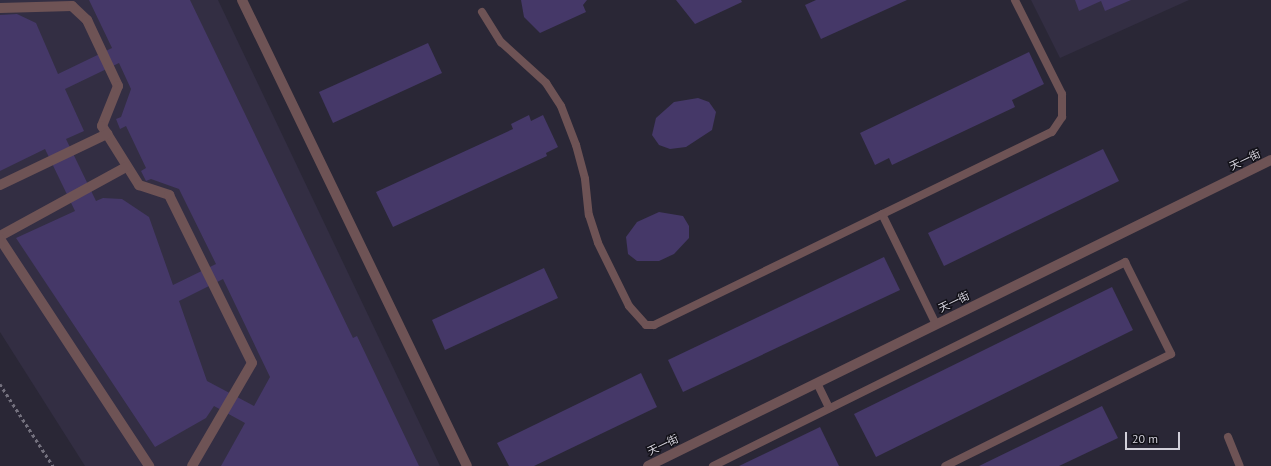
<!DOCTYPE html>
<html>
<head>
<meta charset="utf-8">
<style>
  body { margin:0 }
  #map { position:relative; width:1271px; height:466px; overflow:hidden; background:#2a2736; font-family:"PT Sans","Noto Sans SC",sans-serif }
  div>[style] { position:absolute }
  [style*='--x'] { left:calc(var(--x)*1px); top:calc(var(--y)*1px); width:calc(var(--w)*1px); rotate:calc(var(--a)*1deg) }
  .built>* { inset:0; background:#332e43 }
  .building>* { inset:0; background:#453868 }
  .path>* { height:2.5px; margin-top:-1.25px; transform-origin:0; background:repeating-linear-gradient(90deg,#74717e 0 3px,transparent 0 6px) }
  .service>* { height:8px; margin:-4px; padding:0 4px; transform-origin:4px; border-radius:4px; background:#6e5355 }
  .pedestrian>* { height:10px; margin:-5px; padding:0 5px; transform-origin:5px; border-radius:5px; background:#6e5355 }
  .minor>* { height:10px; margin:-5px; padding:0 5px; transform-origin:5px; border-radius:5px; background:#6e5355 }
  .tertiary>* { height:10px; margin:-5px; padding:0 5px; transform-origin:5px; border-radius:5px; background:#6e5355 }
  span { translate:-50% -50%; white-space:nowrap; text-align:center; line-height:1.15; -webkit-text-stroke:3px #121118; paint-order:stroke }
  .street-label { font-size:11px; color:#d2d0da }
  .scale { position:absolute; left:1125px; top:432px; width:55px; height:18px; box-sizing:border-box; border:2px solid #d2d0da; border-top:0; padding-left:5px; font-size:12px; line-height:14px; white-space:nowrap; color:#d2d0da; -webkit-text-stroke:3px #121118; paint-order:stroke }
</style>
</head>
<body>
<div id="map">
  <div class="built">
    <div style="clip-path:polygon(0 0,218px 0,440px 466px,85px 466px,0 332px)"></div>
    <div style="clip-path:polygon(1031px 0,1189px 0,1060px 58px)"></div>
  </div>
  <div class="building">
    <div style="clip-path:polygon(evenodd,89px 0,190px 0,353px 338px,357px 336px,419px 466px,221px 466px,245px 423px,214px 406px,206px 418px,155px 447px,16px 238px,75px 211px,45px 149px,0 171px,0 15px,17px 14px,36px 23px,58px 74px,112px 48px,89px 0,119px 63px,131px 89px,121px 117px,116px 119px,120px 129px,126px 126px,146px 168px,141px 171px,146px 181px,151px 179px,179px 189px,216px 264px,173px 285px,149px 217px,122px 199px,103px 198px,96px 201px,66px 139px,84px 131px,65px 89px,119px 63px,89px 0,223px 279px,270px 377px,254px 406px,207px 381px,179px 301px,223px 279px)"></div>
    <div style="clip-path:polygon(521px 0,587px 0,583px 5px,586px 12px,540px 33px,524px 17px)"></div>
    <div style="clip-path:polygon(676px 0,741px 0,742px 2px,695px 24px)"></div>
    <div style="clip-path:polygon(816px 0,907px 0,821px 39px,805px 5px)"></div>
    <div style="clip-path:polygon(1075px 0,1131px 0,1105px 11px,1101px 1px,1079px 11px)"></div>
    <div style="clip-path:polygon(428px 43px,442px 73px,333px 123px,319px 92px)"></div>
    <div style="clip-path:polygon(1029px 52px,1044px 84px,1012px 100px,1015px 107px,892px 165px,889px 158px,875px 165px,860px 133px)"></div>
    <div style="clip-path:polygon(698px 98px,709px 102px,716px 112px,712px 130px,686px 147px,670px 149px,659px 145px,652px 135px,656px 118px,674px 102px)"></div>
    <div style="clip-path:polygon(529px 115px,531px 121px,543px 115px,558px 147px,546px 153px,547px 156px,393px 227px,376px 192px,513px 129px,511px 124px)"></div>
    <div style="clip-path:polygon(1103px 149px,1119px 181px,944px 266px,928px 233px)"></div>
    <div style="clip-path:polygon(659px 212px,683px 216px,689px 226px,689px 238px,674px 254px,659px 261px,637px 261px,628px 254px,626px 237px,637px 222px)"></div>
    <div style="clip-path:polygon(884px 257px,900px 290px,683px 392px,668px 360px)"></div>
    <div style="clip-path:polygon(544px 268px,558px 298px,445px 350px,432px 320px)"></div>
    <div style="clip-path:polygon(1112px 287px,1133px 330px,876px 457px,854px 414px)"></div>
    <div style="clip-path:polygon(641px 373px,657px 407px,534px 466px,509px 466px,497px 443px)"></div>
    <div style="clip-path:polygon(1102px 406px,1118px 438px,1059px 466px,979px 466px)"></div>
    <div style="clip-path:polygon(820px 427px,839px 466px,739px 466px)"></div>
  </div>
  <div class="path">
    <div style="--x:0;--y:384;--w:98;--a:57.1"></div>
  </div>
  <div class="service">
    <div style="--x:482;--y:12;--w:36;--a:58"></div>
    <div style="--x:501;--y:42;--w:61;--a:42.3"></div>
    <div style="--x:546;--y:83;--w:27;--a:57"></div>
    <div style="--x:561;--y:106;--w:42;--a:69"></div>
    <div style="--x:576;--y:145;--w:35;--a:75"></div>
    <div style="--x:585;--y:179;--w:36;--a:84"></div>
    <div style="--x:589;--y:215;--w:29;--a:72"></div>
    <div style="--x:598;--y:243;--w:70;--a:63.8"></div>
    <div style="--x:629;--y:306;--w:25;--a:48"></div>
    <div style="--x:646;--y:325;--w:8;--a:0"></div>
    <div style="--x:654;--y:325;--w:442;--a:-25.9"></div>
    <div style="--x:1052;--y:132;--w:18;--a:-56"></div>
    <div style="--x:1062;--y:117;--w:23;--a:-90"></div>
    <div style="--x:1062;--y:94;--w:105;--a:-116.6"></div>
    <div style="--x:882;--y:214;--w:123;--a:63.9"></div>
    <div style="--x:817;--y:383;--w:28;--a:64"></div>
    <div style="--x:1228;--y:437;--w:31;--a:68"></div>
    <div style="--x:713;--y:466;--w:460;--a:-26.3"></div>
    <div style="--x:1125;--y:262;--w:103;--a:63.4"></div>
    <div style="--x:1171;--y:354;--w:252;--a:153.6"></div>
  </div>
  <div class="pedestrian">
    <div style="--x:0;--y:8;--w:72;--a:-1.6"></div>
    <div style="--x:72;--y:6;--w:21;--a:43"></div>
    <div style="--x:87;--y:20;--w:73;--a:64.8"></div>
    <div style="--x:118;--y:86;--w:43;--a:111.8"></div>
    <div style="--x:102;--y:126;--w:70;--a:57.9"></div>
    <div style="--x:139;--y:185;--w:32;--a:18"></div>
    <div style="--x:169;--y:195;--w:187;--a:63.7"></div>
    <div style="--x:252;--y:363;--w:119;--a:120.2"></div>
    <div style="--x:0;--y:185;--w:119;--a:-25.5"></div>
    <div style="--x:0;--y:236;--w:144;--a:-28.7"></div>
    <div style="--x:0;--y:239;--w:272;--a:56.7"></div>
  </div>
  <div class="minor">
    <div style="--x:242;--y:0;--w:517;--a:64.23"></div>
  </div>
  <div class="tertiary">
    <div style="--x:648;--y:466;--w:694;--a:-26.16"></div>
  </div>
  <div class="street-label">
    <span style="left:1245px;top:160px;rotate:-26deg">天一街</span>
    <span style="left:954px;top:302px;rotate:-26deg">天一街</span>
    <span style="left:663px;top:445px;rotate:-26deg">天一街</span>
  </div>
  <div class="scale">20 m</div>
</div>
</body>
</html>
